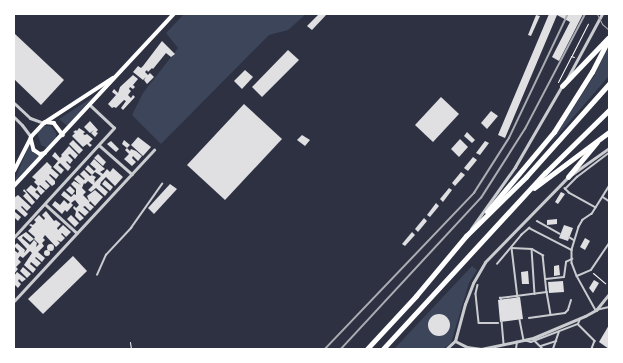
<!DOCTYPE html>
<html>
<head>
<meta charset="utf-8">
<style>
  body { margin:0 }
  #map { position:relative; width:623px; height:363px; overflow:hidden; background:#2d3142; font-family:"Times New Roman",serif }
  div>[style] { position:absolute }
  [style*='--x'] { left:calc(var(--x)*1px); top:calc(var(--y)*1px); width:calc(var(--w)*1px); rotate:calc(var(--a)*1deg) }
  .green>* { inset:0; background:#3c4559 }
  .building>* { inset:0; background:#e0e0e3 }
  .round { border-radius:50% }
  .path>* { height:1px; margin:-0.5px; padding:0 0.5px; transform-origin:0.5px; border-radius:0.5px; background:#fff }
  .service>* { height:1.5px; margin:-0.75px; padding:0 0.75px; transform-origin:0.75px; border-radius:0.75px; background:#caccd0 }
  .minor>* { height:2.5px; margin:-1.25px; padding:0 1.25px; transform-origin:1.25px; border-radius:1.25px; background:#caccd0 }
  .tertiary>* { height:3px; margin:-1.5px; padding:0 1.5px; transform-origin:1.5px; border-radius:1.5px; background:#caccd0 }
  .secondary>* { height:3.5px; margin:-1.75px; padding:0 1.75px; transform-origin:1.75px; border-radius:1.75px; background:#fff }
  .motorway>* { height:4.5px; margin:-2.25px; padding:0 2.25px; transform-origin:2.25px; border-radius:2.25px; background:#fff }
  .tram>* { height:1px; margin:-0.5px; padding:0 0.5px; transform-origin:0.5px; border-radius:0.5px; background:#abadb3 }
  .rail>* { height:1.5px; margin:-0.75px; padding:0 0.75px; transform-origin:0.75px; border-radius:0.75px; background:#abadb3 }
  span { translate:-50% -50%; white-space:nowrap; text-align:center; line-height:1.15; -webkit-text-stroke:4px #fff; paint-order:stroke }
  .frame { position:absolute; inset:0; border:15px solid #fff; pointer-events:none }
</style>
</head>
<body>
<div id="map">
  <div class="green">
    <div style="clip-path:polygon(184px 14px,306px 14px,288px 30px,269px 35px,161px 144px,132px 115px,143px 93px,178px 48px,166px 33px)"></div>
    <div style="clip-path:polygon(609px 46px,609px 76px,550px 144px,594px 76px)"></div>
    <div style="clip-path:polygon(93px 97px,67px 126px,59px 119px)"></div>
    <div style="clip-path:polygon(44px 126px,51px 126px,56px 133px,56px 139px,47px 148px,41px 145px,37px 132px)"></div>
    <div style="clip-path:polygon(29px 145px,31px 150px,39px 157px,14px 182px)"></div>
    <div style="clip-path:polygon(472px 266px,477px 270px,469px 283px,451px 343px,443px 349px,394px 349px)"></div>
  </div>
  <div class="building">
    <div style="clip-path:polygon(319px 14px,327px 14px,312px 30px,307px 26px)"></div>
    <div style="clip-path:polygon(549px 14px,583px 14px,559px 61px,552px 57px,570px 22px,557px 15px,505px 138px,498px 135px)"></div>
    <div style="clip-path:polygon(536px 15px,540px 16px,531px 36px,528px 35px)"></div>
    <div style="clip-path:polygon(15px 34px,64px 80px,41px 105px,14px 79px)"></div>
    <div style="clip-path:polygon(162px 41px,175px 54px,171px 57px,166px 53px,153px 69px,152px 68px,148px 72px,147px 70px,145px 72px,148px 75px,150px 73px,154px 77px,147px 84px,144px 80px,146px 77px,143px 80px,133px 72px,138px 66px,141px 68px,143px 66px)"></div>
    <div style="clip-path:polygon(288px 50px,299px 60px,262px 97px,252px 87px)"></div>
    <div style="clip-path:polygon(245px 70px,253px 77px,242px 89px,234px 81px)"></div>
    <div style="clip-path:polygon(133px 75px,138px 79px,133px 85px,135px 87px,133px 89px,130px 87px,129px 89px,131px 91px,128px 95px,131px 98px,133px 95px,135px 97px,123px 110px,121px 108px,126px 101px,124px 100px,116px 108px,114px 107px,112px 108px,108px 104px,116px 95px,112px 92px,114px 89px,118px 93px,120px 87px)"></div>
    <div style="clip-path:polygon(441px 97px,459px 114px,433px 142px,415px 125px)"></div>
    <div style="clip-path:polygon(244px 104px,282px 139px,225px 200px,187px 165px)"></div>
    <div style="clip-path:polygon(491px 111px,498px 116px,487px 129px,481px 123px)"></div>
    <div style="clip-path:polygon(90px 121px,98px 130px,96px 132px,98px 133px,95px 137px,91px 133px,94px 130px,90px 133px,84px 127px)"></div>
    <div style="clip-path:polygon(79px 128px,85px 132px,83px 134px,85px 135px,87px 134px,93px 139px,89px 143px,92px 145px,90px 147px,87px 144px,83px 147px,72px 136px,75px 133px,73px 132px,76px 130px,77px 131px)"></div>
    <div style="clip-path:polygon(467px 132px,475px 140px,472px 143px,464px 136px)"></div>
    <div style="clip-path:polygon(302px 135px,310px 140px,305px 146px,297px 140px)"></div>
    <div style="clip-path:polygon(138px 137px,151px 147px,143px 156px,131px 145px)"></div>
    <div style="clip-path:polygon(460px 139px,468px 147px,459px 157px,451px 149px)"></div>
    <div style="clip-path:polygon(73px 140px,83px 150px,79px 154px,69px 144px)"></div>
    <div style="clip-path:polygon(124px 140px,130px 145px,127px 148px,122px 144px)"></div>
    <div style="clip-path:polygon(111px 141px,119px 149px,116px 152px,107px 144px)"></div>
    <div style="clip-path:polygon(485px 141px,489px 143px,480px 155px,476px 153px)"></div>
    <div style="clip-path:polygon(69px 146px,78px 155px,75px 159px,70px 154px,68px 155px,73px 160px,70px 164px,67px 161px,66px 162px,71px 167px,68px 171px,60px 163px,58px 165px,64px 170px,61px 174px,53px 167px,58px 161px,52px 156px,55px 152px,60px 158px,62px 156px,61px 155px)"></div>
    <div style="clip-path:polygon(127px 148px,130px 151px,131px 149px,136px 151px,142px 156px,138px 161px,133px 156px,132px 158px,136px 162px,132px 166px,124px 159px,129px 154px,125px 150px)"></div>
    <div style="clip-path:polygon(98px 154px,106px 162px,103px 166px,94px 158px)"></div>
    <div style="clip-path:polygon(473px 157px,477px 160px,468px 171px,464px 168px)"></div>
    <div style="clip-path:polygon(evenodd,94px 159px,105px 169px,100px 172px,103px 174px,107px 169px,110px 172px,113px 168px,123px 177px,115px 186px,106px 177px,101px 182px,100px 185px,108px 192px,105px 196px,96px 188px,91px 192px,88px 190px,93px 185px,88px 181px,85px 184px,84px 183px,82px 188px,86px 192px,83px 195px,89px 201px,87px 196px,95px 190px,103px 197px,95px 206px,90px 201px,89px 203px,94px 207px,90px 211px,85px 206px,83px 207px,89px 212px,85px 216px,79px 211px,78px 212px,84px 218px,80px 221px,75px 216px,76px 211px,73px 208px,74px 206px,76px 208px,79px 205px,75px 200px,71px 203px,73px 205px,67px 212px,65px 210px,62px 214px,52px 205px,55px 201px,60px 205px,64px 200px,68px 204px,70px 202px,61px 195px,64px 191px,71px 197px,74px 194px,76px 195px,76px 189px,71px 184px,74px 181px,81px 185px,74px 179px,78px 175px,84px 180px,85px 179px,80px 174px,84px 170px,90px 176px,92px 175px,85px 169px,88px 165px,94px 171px,96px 169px,90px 164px,94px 159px,95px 172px,101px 176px,94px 183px,95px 181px,94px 180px,96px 177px,92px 175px,95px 172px)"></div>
    <div style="clip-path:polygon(47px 162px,52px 167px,51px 168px,59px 175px,56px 179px,50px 174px,49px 175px,55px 181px,55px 184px,52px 186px,46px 180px,45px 181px,50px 186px,46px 190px,40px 185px,39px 186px,45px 191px,41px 195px,37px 190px,35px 192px,40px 196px,37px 200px,26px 190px,31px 185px,36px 189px,38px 186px,34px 182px,36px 180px,32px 177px)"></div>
    <div style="clip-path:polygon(461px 172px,465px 175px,455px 186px,452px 183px)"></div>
    <div style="clip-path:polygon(105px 180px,113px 187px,110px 191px,102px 184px)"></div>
    <div style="clip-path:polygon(170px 184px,177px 189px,154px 214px,148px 208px)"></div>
    <div style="clip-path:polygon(70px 186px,75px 191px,72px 195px,66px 190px)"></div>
    <div style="clip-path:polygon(449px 188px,452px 190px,443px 202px,440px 199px)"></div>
    <div style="clip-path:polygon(24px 189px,35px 202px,32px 205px,23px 196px,26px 193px,23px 191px)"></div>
    <div style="clip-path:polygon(561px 192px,565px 194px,558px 204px,555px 202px)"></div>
    <div style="clip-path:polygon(18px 195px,31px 207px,27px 211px,22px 206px,21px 207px,28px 214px,25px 217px,16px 209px,14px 211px,15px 199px,14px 198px)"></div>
    <div style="clip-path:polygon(436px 203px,439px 206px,430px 217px,427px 215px)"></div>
    <div style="clip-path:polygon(46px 211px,54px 221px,56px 220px,61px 224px,57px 228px,58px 230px,63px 225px,71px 232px,66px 237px,62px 233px,61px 234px,65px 238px,61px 242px,57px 240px,60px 243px,56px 247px,45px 235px,43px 238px,45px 240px,42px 243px,44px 246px,38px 252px,45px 258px,42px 262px,36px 257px,35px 258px,41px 263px,37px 267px,31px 262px,30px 264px,36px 269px,33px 273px,24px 265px,32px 253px,30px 251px,23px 258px,20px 256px,18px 259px,21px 262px,16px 267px,18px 269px,14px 274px,14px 250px,18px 253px,19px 251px,14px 246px,17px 243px,25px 250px,24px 253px,27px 249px,17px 238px,26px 232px,34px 239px,30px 242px,23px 236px,22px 238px,30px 245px,34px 240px,37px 243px,36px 247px,39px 244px,34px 239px,35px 237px,28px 231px,32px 227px,29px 225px,31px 224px,33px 225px,36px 222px,34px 220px,39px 215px,44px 220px,45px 218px,42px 215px)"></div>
    <div style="clip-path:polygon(15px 212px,21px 217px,18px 221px,14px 217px)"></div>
    <div style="clip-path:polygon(71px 215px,79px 223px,75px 227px,67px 219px)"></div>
    <div style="clip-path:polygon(424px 218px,427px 221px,418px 232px,415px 229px)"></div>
    <div style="clip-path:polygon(557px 219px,557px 224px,547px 225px,547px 220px)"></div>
    <div style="clip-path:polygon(564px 225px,573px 228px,568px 241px,559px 238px)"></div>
    <div style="clip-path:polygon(412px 232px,415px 235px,405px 246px,402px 244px)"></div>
    <div style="clip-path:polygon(585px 238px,590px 241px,585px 250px,580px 247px)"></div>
    <div class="round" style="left:46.5px;top:243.5px;width:7px;height:7px"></div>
    <div class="round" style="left:44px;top:250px;width:6px;height:6px"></div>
    <div style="clip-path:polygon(73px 256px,87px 271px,43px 314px,28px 299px)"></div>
    <div style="clip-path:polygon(559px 265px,560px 275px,554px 276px,554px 266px)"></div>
    <div style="clip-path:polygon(23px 267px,31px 274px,27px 278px,20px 271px)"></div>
    <div style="clip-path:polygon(528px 271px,529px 284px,522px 284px,521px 272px)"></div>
    <div style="clip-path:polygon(17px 272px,26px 279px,22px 282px,19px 279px,18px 281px,21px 284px,18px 288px,14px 284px,14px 276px)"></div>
    <div style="clip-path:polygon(594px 280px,599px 283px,593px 293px,589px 288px)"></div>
    <div style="clip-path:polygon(563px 281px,564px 292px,549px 293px,548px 282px)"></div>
    <div style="clip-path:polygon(520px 297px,523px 319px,500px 322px,498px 300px)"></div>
    <div class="round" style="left:428px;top:314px;width:22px;height:22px"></div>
    <div style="clip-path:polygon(609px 325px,609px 349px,599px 342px)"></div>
  </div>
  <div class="path">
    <div style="--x:572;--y:55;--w:35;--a:-63"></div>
    <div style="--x:558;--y:82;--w:29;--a:-63"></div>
    <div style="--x:571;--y:56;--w:3;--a:18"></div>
    <div style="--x:593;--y:273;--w:16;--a:40"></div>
    <div style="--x:130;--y:342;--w:7;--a:82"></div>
  </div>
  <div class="service">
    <div style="--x:609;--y:187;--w:32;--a:122"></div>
    <div style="--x:592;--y:214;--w:11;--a:146"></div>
    <div style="--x:583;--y:220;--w:8;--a:120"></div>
    <div style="--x:579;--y:227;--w:24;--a:107"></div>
    <div style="--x:572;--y:250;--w:13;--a:90"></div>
    <div style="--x:572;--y:263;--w:14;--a:69"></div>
    <div style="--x:577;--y:276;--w:39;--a:61"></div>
    <div style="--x:596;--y:310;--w:13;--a:-13"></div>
    <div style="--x:603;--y:197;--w:7;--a:34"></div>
    <div style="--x:596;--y:208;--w:31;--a:-151"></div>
    <div style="--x:569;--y:193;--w:6;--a:-135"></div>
    <div style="--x:565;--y:189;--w:17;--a:-45"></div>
    <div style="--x:577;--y:177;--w:40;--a:-37"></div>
    <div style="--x:537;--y:221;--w:26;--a:29"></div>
    <div style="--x:569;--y:237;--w:6;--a:31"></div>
    <div style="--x:512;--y:248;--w:20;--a:3"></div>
    <div style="--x:532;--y:249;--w:45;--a:86.2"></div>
    <div style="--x:512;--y:248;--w:50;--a:83.2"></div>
    <div style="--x:532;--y:249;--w:13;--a:29"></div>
    <div style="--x:543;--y:255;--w:37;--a:84"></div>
    <div style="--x:497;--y:264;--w:38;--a:-50"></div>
    <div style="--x:521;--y:235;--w:11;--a:-41"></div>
    <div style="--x:529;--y:228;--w:48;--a:27.1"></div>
    <div style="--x:97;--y:275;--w:22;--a:-66"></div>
    <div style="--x:106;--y:255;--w:37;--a:-47"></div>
    <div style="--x:131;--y:228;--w:54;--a:-54.8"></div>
    <div style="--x:577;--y:276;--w:15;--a:-23"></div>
    <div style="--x:591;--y:270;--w:32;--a:-56"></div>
    <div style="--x:546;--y:279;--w:18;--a:-6"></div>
    <div style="--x:564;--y:277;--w:15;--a:-82"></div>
    <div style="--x:566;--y:262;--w:7;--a:-27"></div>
    <div style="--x:478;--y:285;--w:9;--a:103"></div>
    <div style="--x:476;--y:294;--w:29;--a:84"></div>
    <div style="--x:479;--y:323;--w:19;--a:0"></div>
    <div style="--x:501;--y:300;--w:2;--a:-117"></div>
    <div style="--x:500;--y:298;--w:47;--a:-7.3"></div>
    <div style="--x:547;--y:292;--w:22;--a:80"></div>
    <div style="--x:529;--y:318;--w:36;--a:-8"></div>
    <div style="--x:565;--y:313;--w:4;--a:-45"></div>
    <div style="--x:568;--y:310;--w:10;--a:-73"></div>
    <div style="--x:520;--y:320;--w:20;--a:79"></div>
    <div style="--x:524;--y:340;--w:7;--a:16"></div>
    <div style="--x:531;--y:342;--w:50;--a:-21"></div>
    <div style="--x:578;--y:324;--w:5;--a:-68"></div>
    <div style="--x:502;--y:321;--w:23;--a:85"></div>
    <div style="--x:578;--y:324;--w:24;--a:45"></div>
    <div style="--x:595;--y:341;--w:9;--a:111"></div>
    <div style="--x:535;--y:341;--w:11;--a:45"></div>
    <div style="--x:541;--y:346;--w:16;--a:-18"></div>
    <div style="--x:516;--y:349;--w:7;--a:-82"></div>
    <div style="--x:553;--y:349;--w:18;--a:-71"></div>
  </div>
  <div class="minor">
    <div style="--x:567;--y:79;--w:74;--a:-61.7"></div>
    <div style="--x:99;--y:145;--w:44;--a:41.3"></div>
    <div style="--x:45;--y:204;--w:43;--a:42.2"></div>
    <div style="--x:471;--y:229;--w:76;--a:-54.6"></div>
    <div style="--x:515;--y:167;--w:94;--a:-59.9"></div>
    <div style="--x:14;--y:237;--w:148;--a:-47.5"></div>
    <div style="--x:114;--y:128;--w:33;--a:-137"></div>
    <div style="--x:14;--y:301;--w:206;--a:-47.2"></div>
  </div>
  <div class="tertiary">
    <div style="--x:14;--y:103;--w:22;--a:43"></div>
    <div style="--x:30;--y:118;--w:15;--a:20"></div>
    <div style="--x:14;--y:117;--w:11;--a:45"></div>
    <div style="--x:22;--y:125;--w:15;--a:53"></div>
    <div style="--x:455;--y:341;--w:13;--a:27"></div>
    <div style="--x:467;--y:347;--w:14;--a:8"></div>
    <div style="--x:481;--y:349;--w:53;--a:-11.9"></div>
    <div style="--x:533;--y:338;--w:56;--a:-22.9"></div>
    <div style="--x:585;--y:316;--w:13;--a:-29"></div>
    <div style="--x:596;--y:310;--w:21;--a:-51"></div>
    <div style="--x:446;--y:349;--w:12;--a:-42"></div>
    <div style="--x:455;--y:341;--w:38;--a:-75"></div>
    <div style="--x:465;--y:304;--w:22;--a:-69"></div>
    <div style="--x:473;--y:283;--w:24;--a:-60"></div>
    <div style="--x:485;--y:262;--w:119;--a:-45.7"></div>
    <div style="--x:568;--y:177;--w:50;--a:-35.3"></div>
  </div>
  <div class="secondary">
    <div style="--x:45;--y:122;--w:9;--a:6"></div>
    <div style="--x:54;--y:123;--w:15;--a:53"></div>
    <div style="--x:31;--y:138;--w:12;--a:76"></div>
    <div style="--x:34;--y:150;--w:7;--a:34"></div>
    <div style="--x:40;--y:154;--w:5;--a:-11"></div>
    <div style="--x:14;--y:171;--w:38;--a:-63"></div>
    <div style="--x:31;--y:137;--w:19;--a:-47"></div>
    <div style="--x:44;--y:123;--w:82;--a:-33.1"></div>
    <div style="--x:14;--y:186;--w:235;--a:-47.1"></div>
  </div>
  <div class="motorway">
    <div style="--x:562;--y:86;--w:66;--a:-46.2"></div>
    <div style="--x:568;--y:177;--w:45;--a:-50.4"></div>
    <div style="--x:534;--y:188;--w:94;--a:-36.7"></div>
    <div style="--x:487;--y:212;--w:104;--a:-50.1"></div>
    <div style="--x:554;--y:132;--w:71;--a:-57.7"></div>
    <div style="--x:592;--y:72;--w:37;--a:-63"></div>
    <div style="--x:367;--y:349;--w:72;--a:-47.2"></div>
    <div style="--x:416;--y:296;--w:78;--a:-50.2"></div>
    <div style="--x:466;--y:236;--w:84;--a:-44.5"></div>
    <div style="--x:526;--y:177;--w:125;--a:-48.3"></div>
    <div style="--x:383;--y:349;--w:239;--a:-47.4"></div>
    <div style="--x:545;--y:173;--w:90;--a:-44.5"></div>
  </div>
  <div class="tram">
    <div style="--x:597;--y:14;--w:11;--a:63"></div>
    <div style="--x:602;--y:24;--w:9;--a:41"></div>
  </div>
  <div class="rail">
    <div style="--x:325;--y:349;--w:216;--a:-46.3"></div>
    <div style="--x:474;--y:193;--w:65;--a:-57.5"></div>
    <div style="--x:509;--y:138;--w:137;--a:-64.6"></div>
    <div style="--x:341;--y:349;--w:206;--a:-47.2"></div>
    <div style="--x:481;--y:198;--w:82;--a:-57.5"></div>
    <div style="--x:525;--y:129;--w:130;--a:-62.4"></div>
  </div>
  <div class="frame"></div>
</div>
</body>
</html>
